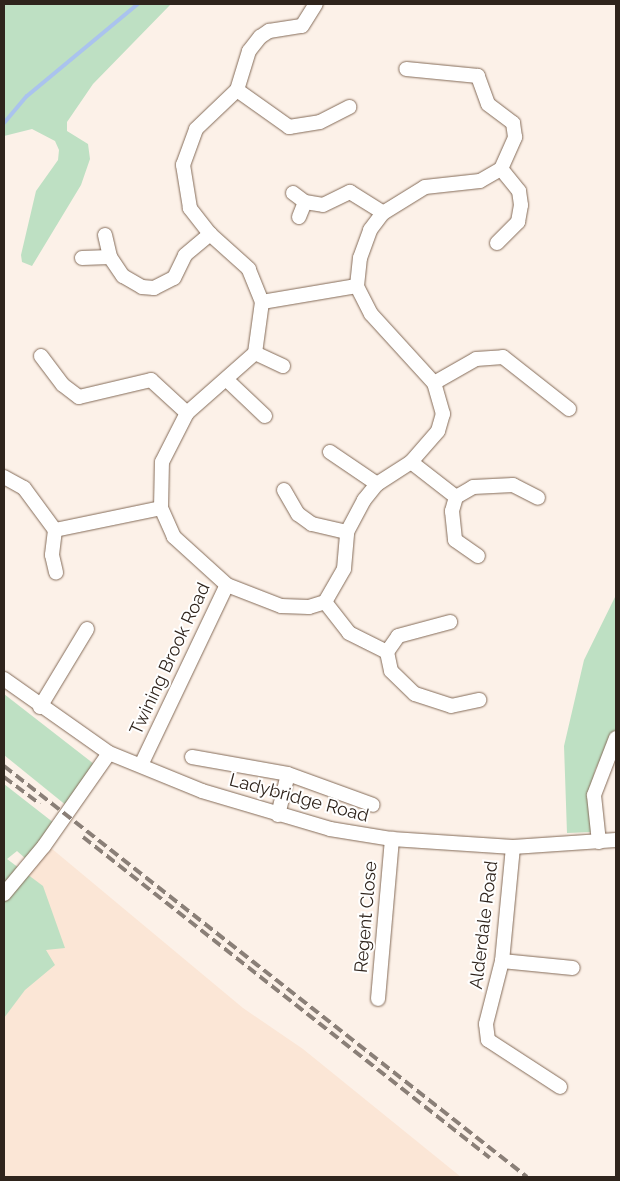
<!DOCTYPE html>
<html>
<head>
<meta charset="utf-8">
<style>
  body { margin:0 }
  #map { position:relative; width:620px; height:1181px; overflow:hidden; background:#fcf1e8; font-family:Raleway,sans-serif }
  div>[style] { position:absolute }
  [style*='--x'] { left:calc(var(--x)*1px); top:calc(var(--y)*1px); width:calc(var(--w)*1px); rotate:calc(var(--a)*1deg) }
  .built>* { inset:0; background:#fbe6d6 }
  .green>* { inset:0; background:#bee0c3 }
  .stream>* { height:4px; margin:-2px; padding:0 2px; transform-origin:2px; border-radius:2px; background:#aac3ee }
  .roads { filter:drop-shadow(0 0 1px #846b58) drop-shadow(0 0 1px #846b58) }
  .minor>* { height:14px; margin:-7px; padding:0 7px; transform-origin:7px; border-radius:7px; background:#fff }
  .rail>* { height:4px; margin-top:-2px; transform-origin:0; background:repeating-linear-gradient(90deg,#8a7f77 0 10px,transparent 0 15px) }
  span { translate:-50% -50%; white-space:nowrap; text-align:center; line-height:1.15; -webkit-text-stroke:4px #fff; paint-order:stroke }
  .street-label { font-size:18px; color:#2f241c }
  .frame { position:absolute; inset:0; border:5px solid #2f241c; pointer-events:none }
</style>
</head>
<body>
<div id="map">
  <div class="built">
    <div style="clip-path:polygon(51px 848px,243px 1008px,303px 1049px,461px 1177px,4px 1177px,4px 905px)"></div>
  </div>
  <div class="green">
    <div style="clip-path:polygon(4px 4px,171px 4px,93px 84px,67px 122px,67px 131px,88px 144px,90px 159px,81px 185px,32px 266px,22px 262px,21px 255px,36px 191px,58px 160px,59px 150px,55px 141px,32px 129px,4px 136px)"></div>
    <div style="clip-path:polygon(616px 595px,616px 728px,595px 770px,589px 797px,592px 832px,567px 833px,564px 746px,584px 660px)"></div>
    <div style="clip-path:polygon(4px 694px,94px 764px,67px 806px,4px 755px)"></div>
    <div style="clip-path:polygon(4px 784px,54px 823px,26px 859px,17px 851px,7px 859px,43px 886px,65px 948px,46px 950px,55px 965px,25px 990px,4px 1018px)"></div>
  </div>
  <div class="stream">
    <div style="--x:4;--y:123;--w:35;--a:-50"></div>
    <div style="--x:27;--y:96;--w:144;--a:-39.7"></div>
  </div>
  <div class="roads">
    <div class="minor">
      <div style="--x:237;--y:90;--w:64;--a:35.4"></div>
      <div style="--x:289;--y:127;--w:31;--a:-9"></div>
      <div style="--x:320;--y:122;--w:33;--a:-27"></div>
      <div style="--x:293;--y:193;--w:15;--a:37"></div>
      <div style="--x:305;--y:202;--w:18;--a:9"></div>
      <div style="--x:323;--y:205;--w:30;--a:-26"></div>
      <div style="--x:350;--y:192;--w:39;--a:32"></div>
      <div style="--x:299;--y:217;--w:16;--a:-68"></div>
      <div style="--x:105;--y:235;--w:23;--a:77"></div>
      <div style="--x:110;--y:257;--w:23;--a:56"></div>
      <div style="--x:123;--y:276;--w:22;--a:30"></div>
      <div style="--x:142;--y:287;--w:12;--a:5"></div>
      <div style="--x:154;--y:288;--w:22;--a:-27"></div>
      <div style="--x:174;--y:278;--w:25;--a:-64"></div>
      <div style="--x:185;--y:255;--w:33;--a:-40"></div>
      <div style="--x:497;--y:243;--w:30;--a:-45"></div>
      <div style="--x:518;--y:222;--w:17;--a:-80"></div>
      <div style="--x:521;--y:205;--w:14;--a:-98"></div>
      <div style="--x:519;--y:191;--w:28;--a:-129"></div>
      <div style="--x:82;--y:258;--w:28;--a:-2"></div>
      <div style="--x:262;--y:302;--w:96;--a:-9.6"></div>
      <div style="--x:255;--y:353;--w:31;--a:25"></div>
      <div style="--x:41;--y:356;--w:36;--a:53"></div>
      <div style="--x:63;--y:385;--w:20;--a:37"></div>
      <div style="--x:79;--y:397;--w:74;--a:-13.3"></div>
      <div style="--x:151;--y:380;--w:49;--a:42.5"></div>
      <div style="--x:228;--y:381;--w:51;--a:43.4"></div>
      <div style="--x:434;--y:383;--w:48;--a:-29.7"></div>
      <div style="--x:476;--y:359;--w:27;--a:-4"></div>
      <div style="--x:503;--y:357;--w:84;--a:38.2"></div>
      <div style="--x:330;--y:452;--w:57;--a:34.2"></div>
      <div style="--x:411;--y:462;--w:57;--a:37.9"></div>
      <div style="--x:456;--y:497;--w:20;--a:-30"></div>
      <div style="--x:473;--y:487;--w:40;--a:-2.9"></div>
      <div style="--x:513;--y:485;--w:28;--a:27"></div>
      <div style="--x:4;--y:477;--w:23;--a:29"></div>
      <div style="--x:24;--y:488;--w:52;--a:53.6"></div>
      <div style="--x:55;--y:530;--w:108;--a:-11.7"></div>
      <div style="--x:284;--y:490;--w:28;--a:60"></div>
      <div style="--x:298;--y:514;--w:17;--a:36"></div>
      <div style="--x:312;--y:524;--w:36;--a:13"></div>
      <div style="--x:456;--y:497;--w:15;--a:106"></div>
      <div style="--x:452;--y:511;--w:29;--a:84"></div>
      <div style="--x:455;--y:540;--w:28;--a:35"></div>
      <div style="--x:55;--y:530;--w:25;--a:97"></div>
      <div style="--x:52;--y:555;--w:18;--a:77"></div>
      <div style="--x:227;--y:585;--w:58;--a:21.3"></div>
      <div style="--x:281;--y:606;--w:28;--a:2"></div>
      <div style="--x:309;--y:607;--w:17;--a:-17"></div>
      <div style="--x:325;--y:602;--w:38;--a:-60"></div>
      <div style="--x:344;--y:569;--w:37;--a:-85"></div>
      <div style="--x:347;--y:532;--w:36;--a:-62"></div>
      <div style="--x:364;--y:500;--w:21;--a:-51"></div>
      <div style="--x:377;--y:484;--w:40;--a:-32.9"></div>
      <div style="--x:411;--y:462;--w:41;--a:-48.9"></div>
      <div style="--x:438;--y:431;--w:18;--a:-74"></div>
      <div style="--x:443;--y:414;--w:32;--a:-106"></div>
      <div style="--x:434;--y:383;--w:93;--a:-132.4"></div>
      <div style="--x:371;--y:314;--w:31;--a:-117"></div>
      <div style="--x:357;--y:286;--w:28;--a:-84"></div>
      <div style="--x:360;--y:258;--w:30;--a:-70"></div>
      <div style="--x:370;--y:230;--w:21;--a:-53"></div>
      <div style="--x:383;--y:213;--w:49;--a:-31.8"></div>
      <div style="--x:425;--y:187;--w:55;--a:-6.2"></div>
      <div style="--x:480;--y:181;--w:24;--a:-30"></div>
      <div style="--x:501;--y:169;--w:35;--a:-66"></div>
      <div style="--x:515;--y:137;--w:14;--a:-98"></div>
      <div style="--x:513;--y:123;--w:31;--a:-143"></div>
      <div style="--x:488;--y:104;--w:30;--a:-110"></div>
      <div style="--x:478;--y:76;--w:72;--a:-174.4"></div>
      <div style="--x:325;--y:602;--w:39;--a:52"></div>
      <div style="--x:349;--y:633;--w:42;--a:26.6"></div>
      <div style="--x:387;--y:652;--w:19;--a:78"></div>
      <div style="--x:391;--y:671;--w:33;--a:44"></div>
      <div style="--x:415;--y:694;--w:38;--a:18"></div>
      <div style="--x:451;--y:706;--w:29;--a:-12"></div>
      <div style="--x:387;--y:652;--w:19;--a:-55"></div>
      <div style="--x:398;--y:636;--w:54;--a:-15.1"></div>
      <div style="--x:4;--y:679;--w:128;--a:35.2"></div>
      <div style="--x:109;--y:753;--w:100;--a:22.2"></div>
      <div style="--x:202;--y:791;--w:134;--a:16.5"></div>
      <div style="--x:330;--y:829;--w:63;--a:9.2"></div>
      <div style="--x:392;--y:839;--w:121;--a:3.8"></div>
      <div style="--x:513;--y:847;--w:103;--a:-3.9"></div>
      <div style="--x:40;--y:707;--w:91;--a:-58.9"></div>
      <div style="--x:192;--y:757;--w:97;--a:10"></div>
      <div style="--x:141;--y:765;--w:199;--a:-64.5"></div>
      <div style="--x:227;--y:585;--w:72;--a:-137.8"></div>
      <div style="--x:174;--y:537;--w:32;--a:-114"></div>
      <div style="--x:161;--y:508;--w:46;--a:-88.8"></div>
      <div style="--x:162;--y:462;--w:55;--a:-63"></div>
      <div style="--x:187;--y:413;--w:91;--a:-41.4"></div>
      <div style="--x:255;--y:353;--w:51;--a:-82.2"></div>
      <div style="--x:262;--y:302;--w:35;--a:-112"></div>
      <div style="--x:249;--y:269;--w:52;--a:-138.1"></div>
      <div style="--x:210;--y:234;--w:33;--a:-128"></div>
      <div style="--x:190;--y:208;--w:44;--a:-99.2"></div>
      <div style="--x:183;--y:165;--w:38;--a:-70"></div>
      <div style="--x:196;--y:129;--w:57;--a:-43.6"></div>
      <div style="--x:237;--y:90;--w:41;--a:-72.9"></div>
      <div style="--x:249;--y:51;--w:18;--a:-52"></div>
      <div style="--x:260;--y:37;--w:11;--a:-34"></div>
      <div style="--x:269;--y:31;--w:33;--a:-9"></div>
      <div style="--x:302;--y:26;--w:26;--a:-58"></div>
      <div style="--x:278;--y:815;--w:42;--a:-76.3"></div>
      <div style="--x:288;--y:774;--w:90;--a:20"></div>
      <div style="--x:599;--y:842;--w:47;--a:-96.1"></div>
      <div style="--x:594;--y:795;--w:61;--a:-68.9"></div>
      <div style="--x:513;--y:847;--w:115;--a:95.5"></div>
      <div style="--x:502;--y:961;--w:65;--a:104.3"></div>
      <div style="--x:486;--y:1024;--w:16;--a:83"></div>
      <div style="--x:488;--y:1040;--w:86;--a:33.1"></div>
      <div style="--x:4;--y:894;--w:62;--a:-50.2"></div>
      <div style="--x:44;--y:846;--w:113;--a:-55"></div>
      <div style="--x:502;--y:961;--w:71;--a:5.6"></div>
      <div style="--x:378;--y:999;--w:161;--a:-85"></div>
    </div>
  </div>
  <div class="rail">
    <div style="--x:4;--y:766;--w:665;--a:38.16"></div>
    <div style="--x:4;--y:777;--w:45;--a:36.9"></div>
    <div style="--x:83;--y:837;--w:518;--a:38.26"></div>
  </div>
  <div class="street-label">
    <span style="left:170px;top:659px;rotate:-65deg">Twining Brook Road</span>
    <span style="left:299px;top:798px;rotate:15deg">Ladybridge Road</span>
    <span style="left:366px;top:917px;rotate:-85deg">Regent Close</span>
    <span style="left:484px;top:925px;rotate:-83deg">Alderdale Road</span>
  </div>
  <div class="frame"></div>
</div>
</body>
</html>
